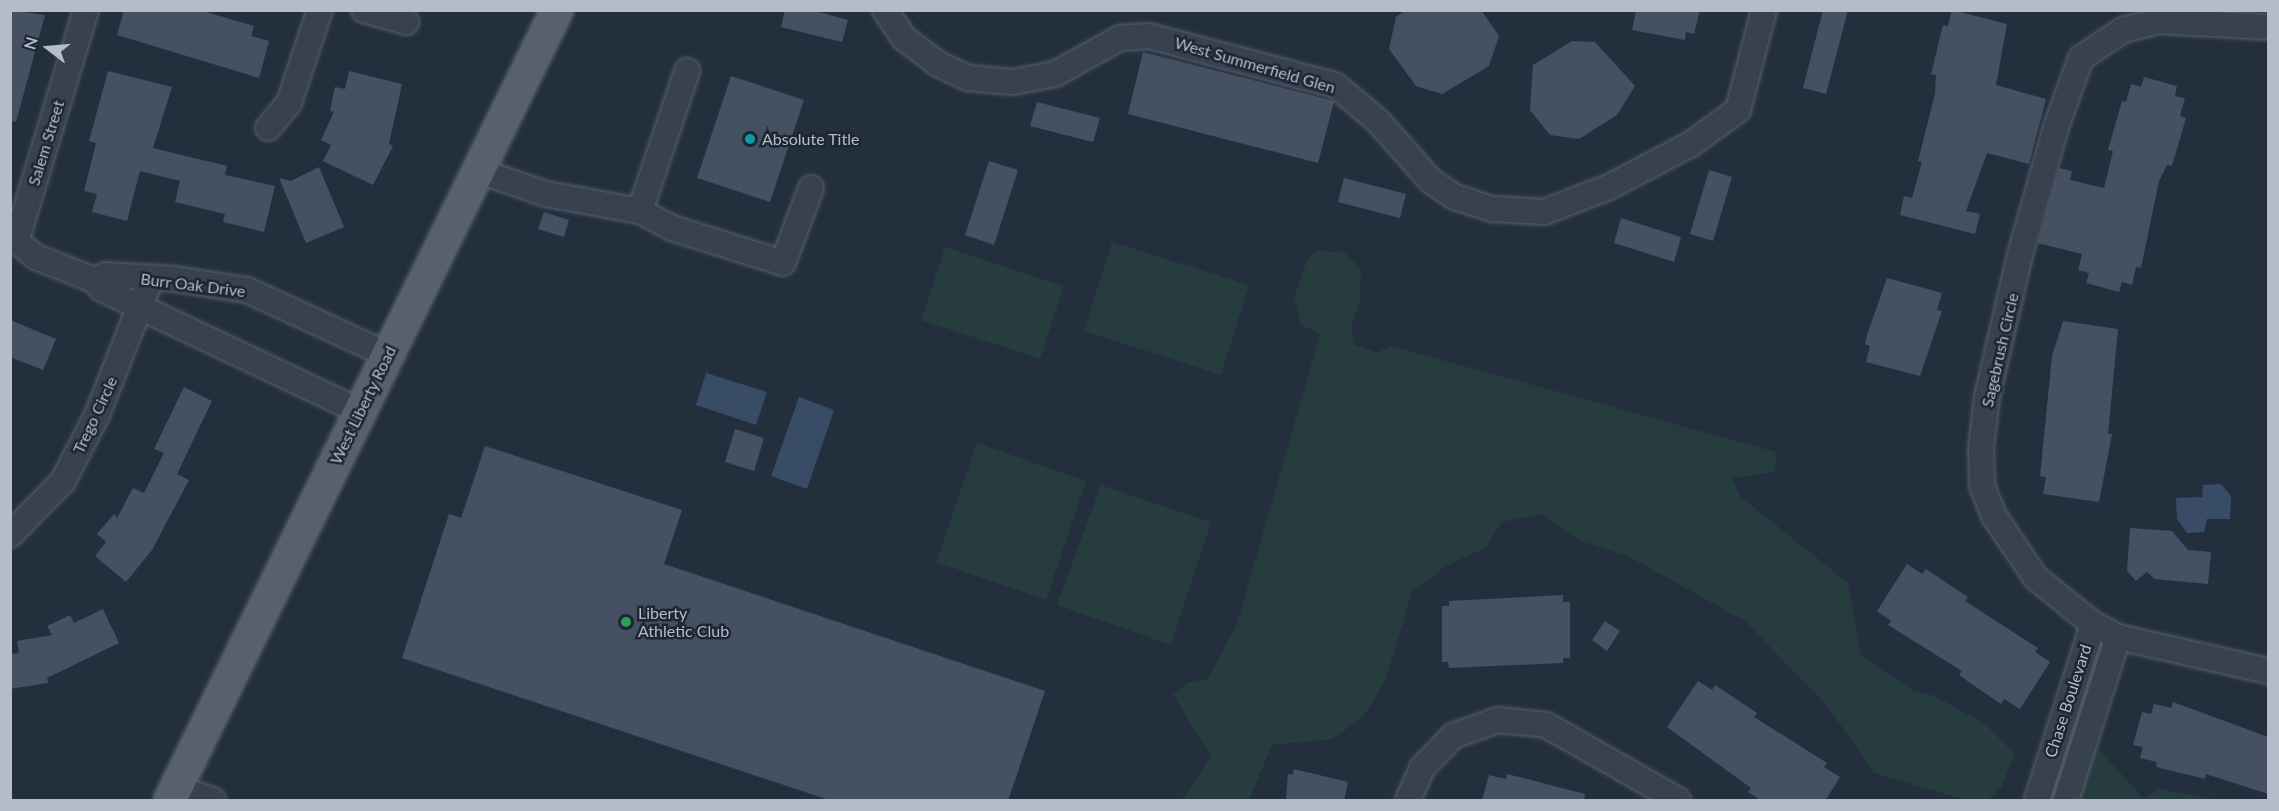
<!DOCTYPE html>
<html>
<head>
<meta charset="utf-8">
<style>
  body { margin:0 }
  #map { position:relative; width:2279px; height:811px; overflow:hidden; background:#242f3e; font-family:Lato,sans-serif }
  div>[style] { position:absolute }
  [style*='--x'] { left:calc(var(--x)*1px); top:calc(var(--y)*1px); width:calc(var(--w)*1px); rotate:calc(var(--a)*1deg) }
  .green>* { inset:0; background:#263c3f }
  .water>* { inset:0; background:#394c67 }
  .building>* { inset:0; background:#455162 }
  .roads { filter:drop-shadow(0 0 2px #565f6c) drop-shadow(0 0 2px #565f6c) }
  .minor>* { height:24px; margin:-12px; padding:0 12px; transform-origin:12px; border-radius:12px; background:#38414e }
  .major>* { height:32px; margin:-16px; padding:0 16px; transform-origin:16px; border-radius:16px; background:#56606e }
  .dots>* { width:16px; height:16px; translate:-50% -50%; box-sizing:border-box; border:3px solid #1d2633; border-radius:50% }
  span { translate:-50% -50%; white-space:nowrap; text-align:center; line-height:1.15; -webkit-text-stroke:5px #1d2633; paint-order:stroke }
  .street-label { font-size:16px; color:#b4bcc9 }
  .poi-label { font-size:16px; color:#b4bcc9 }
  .left { translate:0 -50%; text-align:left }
  .frame { position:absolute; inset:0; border:12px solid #b4bcc9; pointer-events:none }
  .north { position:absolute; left:18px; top:18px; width:60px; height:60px; -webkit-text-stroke:4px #1d2633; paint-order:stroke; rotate:286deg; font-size:16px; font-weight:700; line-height:24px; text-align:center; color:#b4bcc9 }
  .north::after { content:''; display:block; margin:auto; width:21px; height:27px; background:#b4bcc9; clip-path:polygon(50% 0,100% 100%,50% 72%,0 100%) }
</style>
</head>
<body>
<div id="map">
  <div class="green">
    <div style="clip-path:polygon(1112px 242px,1249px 285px,1221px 375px,1084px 331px)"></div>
    <div style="clip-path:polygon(945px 247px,1064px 286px,1040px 359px,921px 320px)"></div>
    <div style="clip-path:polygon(1318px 250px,1345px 253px,1361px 270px,1360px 300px,1351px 328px,1354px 344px,1377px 353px,1391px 346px,1776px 452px,1775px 472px,1732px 478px,1740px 496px,1848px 583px,1861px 656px,1914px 691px,1932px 695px,1984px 723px,2015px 754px,2002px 786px,1988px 800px,1966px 800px,1874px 773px,1828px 707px,1745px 621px,1630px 557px,1580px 541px,1541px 514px,1502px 522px,1485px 548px,1446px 566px,1412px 592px,1385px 682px,1362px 718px,1332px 739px,1272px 745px,1249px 800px,1182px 800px,1211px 756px,1173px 695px,1188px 682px,1208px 679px,1237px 624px,1320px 334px,1301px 325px,1294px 298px,1307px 260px)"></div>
    <div style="clip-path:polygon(977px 443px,1086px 481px,1046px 600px,936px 562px)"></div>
    <div style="clip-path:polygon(1101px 485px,1211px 522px,1171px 645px,1057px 605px)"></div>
    <div style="clip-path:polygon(2071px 719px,2144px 799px,2159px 789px,2220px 800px,2038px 800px)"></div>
  </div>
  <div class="water">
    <div style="clip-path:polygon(706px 373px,767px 392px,756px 425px,696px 405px)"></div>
    <div style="clip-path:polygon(799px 397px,834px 410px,807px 489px,771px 476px)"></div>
    <div style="clip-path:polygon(2221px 484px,2231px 496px,2230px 519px,2207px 519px,2204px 532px,2187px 533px,2177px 519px,2176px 498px,2202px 497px,2203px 485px)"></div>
  </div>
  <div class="building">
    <div style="clip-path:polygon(10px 10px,45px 15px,16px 122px,10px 121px)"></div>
    <div style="clip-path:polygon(124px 10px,199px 10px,254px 26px,251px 36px,269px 41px,259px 78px,117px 35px)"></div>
    <div style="clip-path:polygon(785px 10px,812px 10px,848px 20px,842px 42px,781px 27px)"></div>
    <div style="clip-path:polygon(1406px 10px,1481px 10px,1499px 36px,1489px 66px,1442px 94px,1416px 86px,1389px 49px,1396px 17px)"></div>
    <div style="clip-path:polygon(1636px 10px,1700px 10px,1694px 34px,1686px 32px,1685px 40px,1632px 30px)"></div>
    <div style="clip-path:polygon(1823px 10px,1848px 10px,1826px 94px,1803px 88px)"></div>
    <div style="clip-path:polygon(1952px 10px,2007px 24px,1996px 85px,2046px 99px,2029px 164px,1987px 153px,1966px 211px,1980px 214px,1975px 234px,1900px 215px,1904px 196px,1912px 198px,1922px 162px,1918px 161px,1935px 94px,1936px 75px,1931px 74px,1943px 25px,1948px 26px)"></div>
    <div style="clip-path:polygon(1572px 41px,1595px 42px,1635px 86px,1617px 115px,1579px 139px,1550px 135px,1530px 110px,1533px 65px)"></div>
    <div style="clip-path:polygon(1143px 52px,1330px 100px,1334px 102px,1318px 163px,1128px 114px)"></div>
    <div style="clip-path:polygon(108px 71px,172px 87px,153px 148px,227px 166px,225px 175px,275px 186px,264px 232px,223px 222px,225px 214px,175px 202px,180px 181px,140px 171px,127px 221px,92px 212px,97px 194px,84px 191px,96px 143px,89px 141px)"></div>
    <div style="clip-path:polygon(349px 71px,402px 84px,389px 144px,393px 146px,373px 185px,323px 161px,331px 145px,321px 140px,334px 112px,330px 111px,335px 87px,345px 89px)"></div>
    <div style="clip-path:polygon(731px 76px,804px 100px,770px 202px,697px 178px)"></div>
    <div style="clip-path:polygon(2144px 77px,2177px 86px,2175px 96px,2185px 98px,2180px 116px,2186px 118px,2172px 166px,2167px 165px,2159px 181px,2141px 268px,2136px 267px,2132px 285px,2122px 282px,2119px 292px,2086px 283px,2089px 273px,2078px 270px,2082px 254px,2038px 243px,2059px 168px,2072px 171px,2070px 180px,2104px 188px,2113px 151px,2108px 150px,2122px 101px,2126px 102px,2131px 84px,2141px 87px)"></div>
    <div style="clip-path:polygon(1037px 102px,1100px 118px,1093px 142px,1030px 126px)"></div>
    <div style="clip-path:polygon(989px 161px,1018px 170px,994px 245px,965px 235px)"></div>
    <div style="clip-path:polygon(319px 167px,344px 227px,306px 243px,279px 178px,291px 181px)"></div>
    <div style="clip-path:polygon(1709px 170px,1732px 177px,1713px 241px,1690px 234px)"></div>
    <div style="clip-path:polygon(1344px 178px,1406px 194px,1400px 218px,1338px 202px)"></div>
    <div style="clip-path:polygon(544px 212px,569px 220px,564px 237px,538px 229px)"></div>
    <div style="clip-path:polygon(1621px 218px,1681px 237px,1674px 262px,1614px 243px)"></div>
    <div style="clip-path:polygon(1887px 278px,1942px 293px,1937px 310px,1942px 311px,1920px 376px,1866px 362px,1870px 346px,1865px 344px,1867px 335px)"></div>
    <div style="clip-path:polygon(10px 320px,56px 339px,43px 370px,10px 357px)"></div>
    <div style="clip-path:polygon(2063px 321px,2118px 329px,2108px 434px,2112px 434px,2099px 502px,2043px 494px,2046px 477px,2040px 476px,2052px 356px)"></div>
    <div style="clip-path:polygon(184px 387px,212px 401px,177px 474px,189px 480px,152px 550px,126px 582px,95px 556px,106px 542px,97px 534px,114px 514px,117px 518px,133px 488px,144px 493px,164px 453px,154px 449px)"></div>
    <div style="clip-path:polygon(735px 429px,764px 438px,754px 471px,725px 462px)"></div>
    <div style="clip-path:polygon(485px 446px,682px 510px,664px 564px,1045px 691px,1008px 801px,832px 801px,402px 658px,449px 514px,461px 518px)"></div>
    <div style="clip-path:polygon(2130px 528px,2172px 531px,2188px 550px,2211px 552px,2208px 584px,2155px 579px,2147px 572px,2136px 581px,2127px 571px)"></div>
    <div style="clip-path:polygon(1907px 564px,1922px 574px,1926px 569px,1968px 597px,1965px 601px,2038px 648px,2035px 652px,2050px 662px,2020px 709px,2004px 699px,2001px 704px,1973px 685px,1959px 675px,1962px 671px,1888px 625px,1891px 621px,1877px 611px)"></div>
    <div style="clip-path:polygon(1563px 595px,1563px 602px,1570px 602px,1570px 658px,1563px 658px,1563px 663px,1449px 668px,1448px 662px,1442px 662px,1442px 606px,1449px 606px,1449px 601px)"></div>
    <div style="clip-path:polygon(103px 609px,119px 643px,47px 678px,48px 683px,10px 689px,10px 654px,19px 653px,17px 641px,52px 635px,47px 626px,70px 615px,74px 623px)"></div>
    <div style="clip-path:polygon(1605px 621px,1620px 631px,1607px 651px,1592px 640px)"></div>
    <div style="clip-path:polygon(1698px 681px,1712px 690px,1715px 685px,1757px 713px,1754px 717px,1827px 763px,1824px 767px,1840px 777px,1825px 801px,1762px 801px,1748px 792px,1751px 788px,1667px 727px)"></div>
    <div style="clip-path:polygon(2173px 702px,2268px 737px,2268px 794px,2206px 774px,2205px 779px,2156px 767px,2157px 762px,2140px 758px,2143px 747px,2133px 745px,2142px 712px,2151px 714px,2154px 704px,2171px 708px)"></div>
    <div style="clip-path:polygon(1294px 769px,1348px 782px,1344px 801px,1286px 801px,1288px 774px,1293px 775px)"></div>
    <div style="clip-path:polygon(1507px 774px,1585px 794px,1584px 801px,1482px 801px,1489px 775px,1506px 779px)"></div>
  </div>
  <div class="roads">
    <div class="minor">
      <div style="--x:364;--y:10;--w:44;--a:15.9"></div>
      <div style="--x:885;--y:10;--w:34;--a:56"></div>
      <div style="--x:904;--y:38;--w:43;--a:37.4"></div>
      <div style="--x:938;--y:64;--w:33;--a:25"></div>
      <div style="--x:968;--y:78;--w:45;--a:5.1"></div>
      <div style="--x:1013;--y:82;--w:43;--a:-10.8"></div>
      <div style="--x:1055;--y:74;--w:74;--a:-29"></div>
      <div style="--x:1120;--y:38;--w:29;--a:-4"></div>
      <div style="--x:1149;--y:36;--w:192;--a:14.8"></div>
      <div style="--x:1335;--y:85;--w:56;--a:39.9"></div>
      <div style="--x:1378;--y:121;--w:80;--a:48.5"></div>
      <div style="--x:1431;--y:181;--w:29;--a:34"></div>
      <div style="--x:1455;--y:197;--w:40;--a:18"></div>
      <div style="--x:1493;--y:209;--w:51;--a:3.4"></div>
      <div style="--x:1544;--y:212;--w:70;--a:-21"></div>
      <div style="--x:1609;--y:187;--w:93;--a:-27.7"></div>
      <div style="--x:1691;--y:144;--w:58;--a:-35.9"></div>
      <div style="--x:1738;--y:110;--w:103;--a:-75.4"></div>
      <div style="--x:2268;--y:27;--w:109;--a:-176.8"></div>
      <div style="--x:2159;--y:21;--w:37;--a:166"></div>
      <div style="--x:2123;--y:30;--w:50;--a:146.3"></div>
      <div style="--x:2081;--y:58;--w:70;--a:110"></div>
      <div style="--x:2057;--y:124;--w:136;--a:105.8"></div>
      <div style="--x:2020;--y:255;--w:146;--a:103.1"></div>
      <div style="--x:1987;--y:397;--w:52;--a:96.6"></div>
      <div style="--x:1981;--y:449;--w:37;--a:88"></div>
      <div style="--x:1982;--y:486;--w:32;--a:68"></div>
      <div style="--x:1994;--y:516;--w:75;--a:55.9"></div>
      <div style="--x:2036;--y:578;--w:73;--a:38.9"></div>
      <div style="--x:2093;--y:624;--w:28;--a:27"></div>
      <div style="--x:2118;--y:637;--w:154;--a:12.8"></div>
      <div style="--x:268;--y:128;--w:33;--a:-50"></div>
      <div style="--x:289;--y:103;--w:98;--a:-71.6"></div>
      <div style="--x:479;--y:171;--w:71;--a:18.9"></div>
      <div style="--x:546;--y:194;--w:96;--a:10.3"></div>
      <div style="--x:640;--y:211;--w:36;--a:28"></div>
      <div style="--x:672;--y:228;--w:116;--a:17.5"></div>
      <div style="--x:783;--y:263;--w:80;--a:-69.5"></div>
      <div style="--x:640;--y:211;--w:148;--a:-71.4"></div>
      <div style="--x:10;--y:236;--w:33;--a:39"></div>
      <div style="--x:36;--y:257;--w:62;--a:21.6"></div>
      <div style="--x:94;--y:280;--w:13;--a:-23"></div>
      <div style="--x:106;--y:275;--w:69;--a:3.3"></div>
      <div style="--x:175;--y:279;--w:73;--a:8.7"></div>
      <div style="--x:247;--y:290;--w:155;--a:24.7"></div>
      <div style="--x:16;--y:242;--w:242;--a:-73.2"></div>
      <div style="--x:94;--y:280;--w:12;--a:48"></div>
      <div style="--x:102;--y:289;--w:284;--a:25.4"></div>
      <div style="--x:10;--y:535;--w:76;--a:-45.5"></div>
      <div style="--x:63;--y:481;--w:74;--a:-62.7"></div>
      <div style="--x:97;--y:415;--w:147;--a:-68.5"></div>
      <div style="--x:176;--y:788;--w:39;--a:18"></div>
      <div style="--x:1408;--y:800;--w:35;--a:-66"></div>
      <div style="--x:1422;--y:768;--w:45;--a:-45.9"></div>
      <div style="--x:1453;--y:736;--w:48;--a:-19.6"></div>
      <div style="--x:1498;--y:720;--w:48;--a:5.9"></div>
      <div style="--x:1546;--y:725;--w:152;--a:29.6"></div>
      <div style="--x:2037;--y:800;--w:185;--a:-72.3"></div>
      <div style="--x:2066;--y:800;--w:171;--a:-72.3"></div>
    </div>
    <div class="major">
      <div style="--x:170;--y:800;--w:880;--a:-63.9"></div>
    </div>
  </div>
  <div class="dots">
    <div style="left:750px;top:139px;background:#0f9aa8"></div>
    <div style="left:626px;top:622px;background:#2e9e5b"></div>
  </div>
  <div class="street-label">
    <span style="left:1255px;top:65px;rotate:16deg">West Summerfield Glen</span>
    <span style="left:46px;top:143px;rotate:-73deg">Salem Street</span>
    <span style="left:193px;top:285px;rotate:7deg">Burr Oak Drive</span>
    <span style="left:2000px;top:350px;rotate:-77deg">Sagebrush Circle</span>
    <span style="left:363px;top:405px;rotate:-64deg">West Liberty Road</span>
    <span style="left:95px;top:415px;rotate:-65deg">Trego Circle</span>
    <span style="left:2068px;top:701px;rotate:-72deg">Chase Boulevard</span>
  </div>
  <div class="poi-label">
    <span class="left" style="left:762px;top:139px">Absolute Title</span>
    <span class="left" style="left:638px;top:622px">Liberty<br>Athletic Club</span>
  </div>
  <div class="frame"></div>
  <div class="north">N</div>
</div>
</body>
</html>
